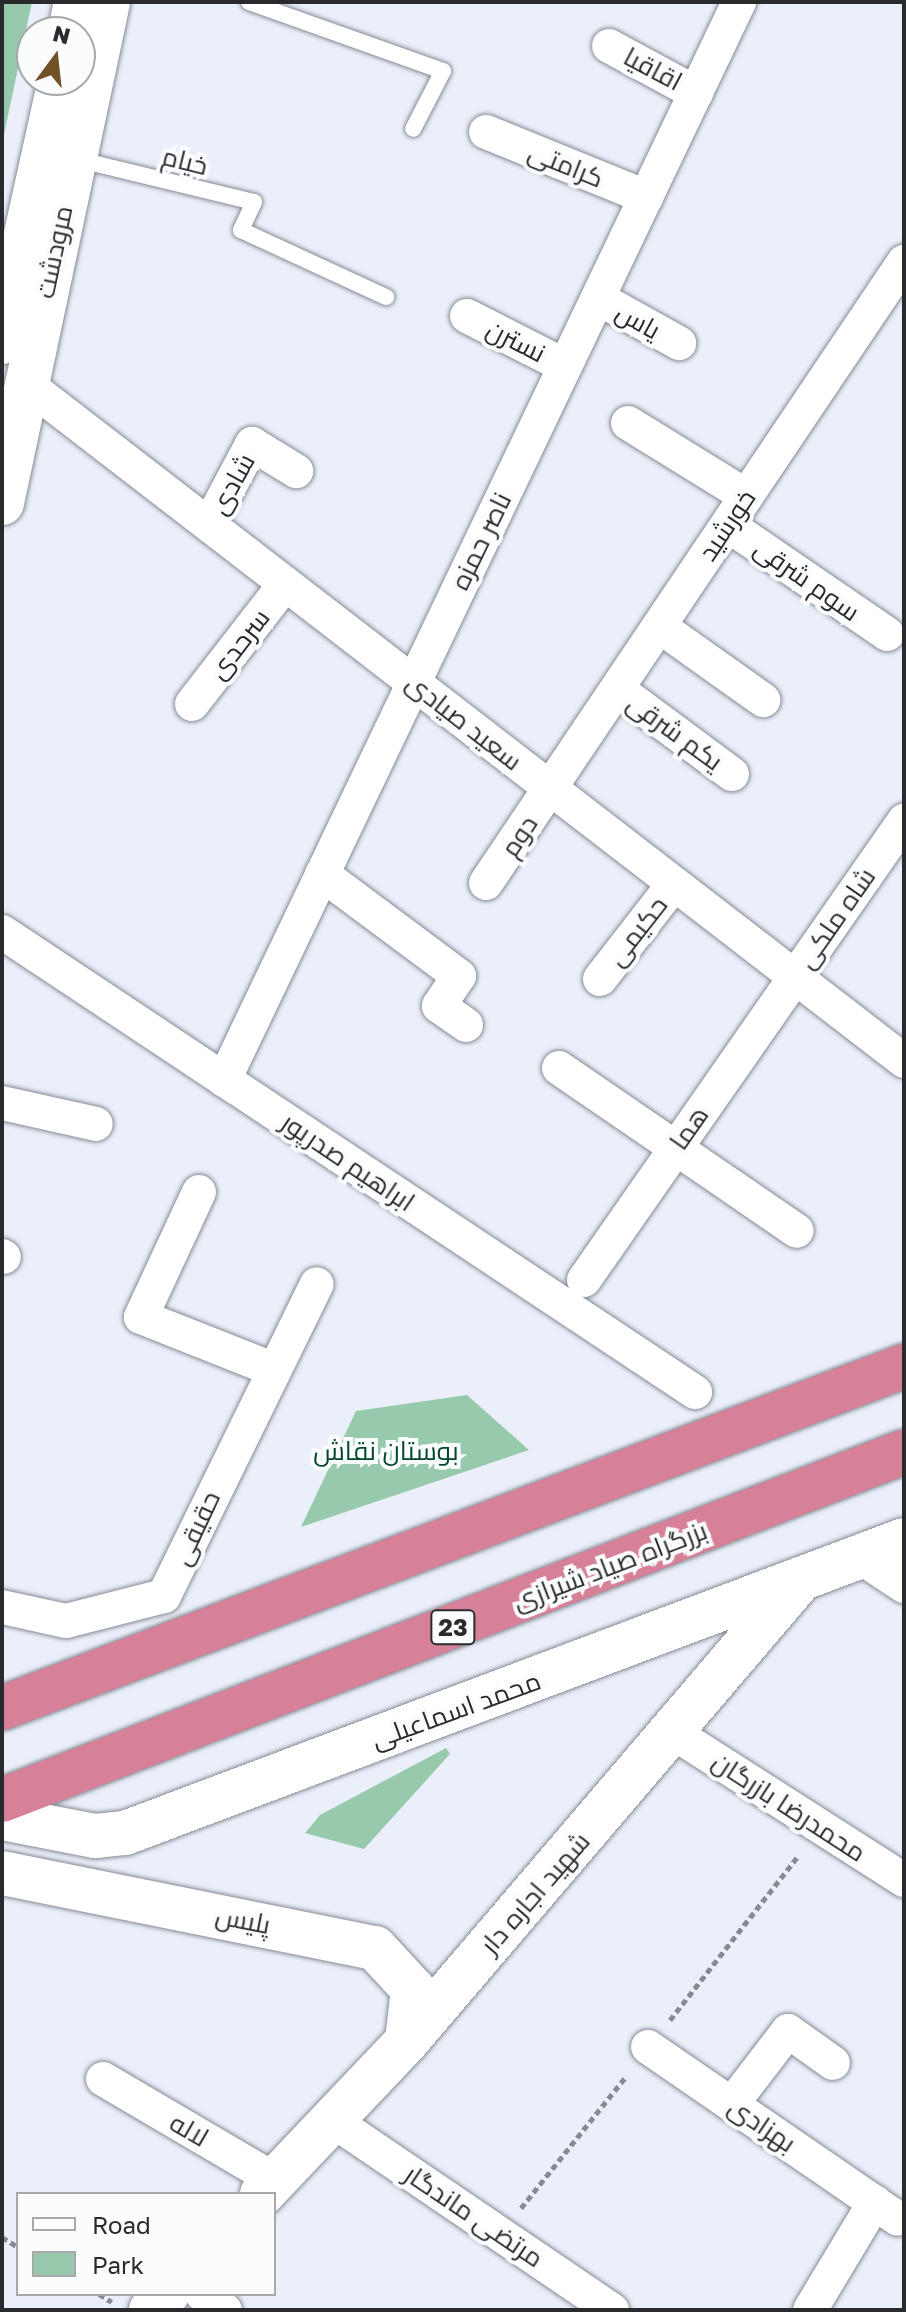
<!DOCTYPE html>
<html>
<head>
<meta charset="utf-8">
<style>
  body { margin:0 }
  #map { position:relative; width:906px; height:2312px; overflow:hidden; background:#eaeffa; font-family:"Golos Text",Cairo,sans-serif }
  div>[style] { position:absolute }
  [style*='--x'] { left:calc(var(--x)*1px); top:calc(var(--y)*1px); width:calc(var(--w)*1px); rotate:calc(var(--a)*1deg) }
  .green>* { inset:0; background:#97c9ad }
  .path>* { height:5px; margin-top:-2.5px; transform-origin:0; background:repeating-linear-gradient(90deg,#878a92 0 6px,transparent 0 10px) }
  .roads { filter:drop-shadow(0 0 2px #868b95) drop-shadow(0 0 2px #868b95) }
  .lane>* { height:16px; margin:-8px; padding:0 8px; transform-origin:8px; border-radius:8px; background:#fff }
  .street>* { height:34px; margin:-17px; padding:0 17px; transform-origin:17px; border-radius:17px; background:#fff }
  .secondary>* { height:44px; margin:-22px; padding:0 22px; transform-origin:22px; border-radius:22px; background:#fff }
  .highway>* { height:44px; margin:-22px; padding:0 22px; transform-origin:22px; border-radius:22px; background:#d78198 }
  span { translate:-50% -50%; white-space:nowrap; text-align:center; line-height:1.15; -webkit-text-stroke:8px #fbfcfe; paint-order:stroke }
  .shield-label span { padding:2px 6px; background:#fbfcfe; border:2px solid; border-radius:6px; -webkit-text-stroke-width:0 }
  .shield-label { font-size:24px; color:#282a2e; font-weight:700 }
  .street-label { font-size:26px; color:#282a2e }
  .park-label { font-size:26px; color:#01472c }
  .frame { position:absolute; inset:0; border:4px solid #282a2e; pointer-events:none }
  .legend { position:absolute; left:16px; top:2192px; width:260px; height:104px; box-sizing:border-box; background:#fbfcfe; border:2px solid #a7a8ab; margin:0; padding:10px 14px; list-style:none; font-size:24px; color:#282a2e }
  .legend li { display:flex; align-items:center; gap:16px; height:40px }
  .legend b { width:40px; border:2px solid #a7a8ab }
  .north { position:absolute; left:16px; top:16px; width:80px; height:80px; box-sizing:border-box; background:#fbfcfe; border:2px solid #a7a8ab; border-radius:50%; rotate:15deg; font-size:22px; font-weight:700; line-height:32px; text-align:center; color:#282a2e }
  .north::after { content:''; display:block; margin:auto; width:28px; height:36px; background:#705226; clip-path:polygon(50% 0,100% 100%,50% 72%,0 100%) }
</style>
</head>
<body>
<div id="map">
  <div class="green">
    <div style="clip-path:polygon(2px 2px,32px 2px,2px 144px)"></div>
    <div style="clip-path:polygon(467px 1395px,529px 1450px,301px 1527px,356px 1411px)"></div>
    <div style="clip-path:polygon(446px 1748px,450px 1754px,364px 1849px,305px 1833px,320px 1815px)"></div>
  </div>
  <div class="path">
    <div style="--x:670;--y:2020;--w:209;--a:-52"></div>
    <div style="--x:521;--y:2208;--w:170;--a:-51.4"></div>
    <div style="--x:2;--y:2237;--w:19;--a:32"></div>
    <div style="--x:99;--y:2294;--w:15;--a:32"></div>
  </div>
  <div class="roads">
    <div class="lane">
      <div style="--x:249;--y:2;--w:206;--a:19.6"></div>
      <div style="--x:443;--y:71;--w:65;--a:117.3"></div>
      <div style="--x:76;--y:159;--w:183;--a:13.6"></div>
      <div style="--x:254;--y:202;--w:31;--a:115"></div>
      <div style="--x:241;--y:230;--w:160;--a:24.8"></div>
    </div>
    <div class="street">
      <div style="--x:609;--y:46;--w:99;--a:28.4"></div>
      <div style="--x:486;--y:132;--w:173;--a:22.1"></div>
      <div style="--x:598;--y:298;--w:93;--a:29.1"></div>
      <div style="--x:467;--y:316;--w:110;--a:27"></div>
      <div style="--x:25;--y:383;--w:1110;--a:37.64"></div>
      <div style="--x:628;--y:423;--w:139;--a:31.7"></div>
      <div style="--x:209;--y:525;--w:92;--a:-62"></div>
      <div style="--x:252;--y:444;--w:52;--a:31.5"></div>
      <div style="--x:728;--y:525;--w:193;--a:34.4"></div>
      <div style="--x:659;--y:626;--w:128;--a:35.4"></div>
      <div style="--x:617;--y:689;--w:143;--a:36.5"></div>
      <div style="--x:192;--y:704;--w:152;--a:-52.2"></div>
      <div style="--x:322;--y:874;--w:171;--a:36.7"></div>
      <div style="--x:459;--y:976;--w:36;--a:124"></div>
      <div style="--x:439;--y:1006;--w:33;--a:35"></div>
      <div style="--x:486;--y:883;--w:749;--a:-56.06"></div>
      <div style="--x:2;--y:932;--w:832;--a:33.58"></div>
      <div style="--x:600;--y:979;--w:120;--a:-52.1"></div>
      <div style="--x:559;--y:1068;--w:288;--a:34.4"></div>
      <div style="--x:224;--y:1080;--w:1195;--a:-64.46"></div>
      <div style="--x:2;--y:1103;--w:96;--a:12.6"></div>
      <div style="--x:199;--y:1192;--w:138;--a:114.9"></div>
      <div style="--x:141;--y:1317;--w:139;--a:21.6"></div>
      <div style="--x:2;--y:1256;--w:2;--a:27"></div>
      <div style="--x:584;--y:1280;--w:560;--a:-55.12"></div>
      <div style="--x:860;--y:1557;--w:53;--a:33.4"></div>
      <div style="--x:2;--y:1607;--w:66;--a:12.3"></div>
      <div style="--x:66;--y:1621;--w:101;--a:-14.3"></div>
      <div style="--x:164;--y:1596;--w:347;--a:-63.9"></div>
      <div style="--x:674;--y:1733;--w:273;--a:32.6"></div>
      <div style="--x:648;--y:2047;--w:303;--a:34.5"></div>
      <div style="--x:103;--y:2079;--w:199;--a:30.4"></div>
      <div style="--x:732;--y:2104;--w:92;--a:-52.5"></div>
      <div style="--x:788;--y:2031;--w:55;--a:35.4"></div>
      <div style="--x:335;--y:2122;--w:335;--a:34.2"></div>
      <div style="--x:202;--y:2294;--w:28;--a:35"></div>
      <div style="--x:810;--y:2310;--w:126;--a:-59"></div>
    </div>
    <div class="secondary">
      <div style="--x:70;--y:32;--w:31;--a:-79"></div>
      <div style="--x:2;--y:342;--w:268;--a:-77.5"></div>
      <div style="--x:2;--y:503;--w:512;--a:-78.05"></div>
      <div style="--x:2;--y:1818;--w:95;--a:11"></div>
      <div style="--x:95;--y:1836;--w:30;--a:-6"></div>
      <div style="--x:125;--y:1833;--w:832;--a:-20.61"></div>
      <div style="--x:2;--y:1873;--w:380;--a:11.4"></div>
      <div style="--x:375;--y:1948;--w:56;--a:47.2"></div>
      <div style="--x:413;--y:1989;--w:52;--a:96.6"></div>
      <div style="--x:262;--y:2194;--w:211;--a:-46.5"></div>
      <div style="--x:407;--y:2041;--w:599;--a:-49.53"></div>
      <div style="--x:151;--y:2310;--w:23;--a:-45"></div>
    </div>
    <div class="highway">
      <div style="--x:2;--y:1708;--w:965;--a:-20.76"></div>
      <div style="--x:2;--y:1800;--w:967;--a:-21.1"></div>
    </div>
  </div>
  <div class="shield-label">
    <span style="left:453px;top:1627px">23</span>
  </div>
  <div class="street-label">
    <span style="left:653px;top:69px;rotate:28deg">اقاقیا</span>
    <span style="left:185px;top:161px;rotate:14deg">خیام</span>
    <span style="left:566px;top:165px;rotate:22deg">کرامتی</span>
    <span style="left:54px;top:252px;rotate:-78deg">مرودشت</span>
    <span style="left:638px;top:321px;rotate:29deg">یاس</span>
    <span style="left:516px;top:341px;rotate:27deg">نسترن</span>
    <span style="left:232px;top:484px;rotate:-61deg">شادی</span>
    <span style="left:727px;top:525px;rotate:-56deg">خورشید</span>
    <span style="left:481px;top:541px;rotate:-64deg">ناصر حمزه</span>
    <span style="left:807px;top:580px;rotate:35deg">سوم شرقی</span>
    <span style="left:239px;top:644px;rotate:-52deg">سرحدی</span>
    <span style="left:464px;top:722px;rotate:38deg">سعید صیادی</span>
    <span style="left:675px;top:732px;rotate:36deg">یکم شرقی</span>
    <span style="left:519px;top:836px;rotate:-56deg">دوم</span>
    <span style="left:836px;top:918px;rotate:-55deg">شاه ملکی</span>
    <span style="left:637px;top:931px;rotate:-52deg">حکیمی</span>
    <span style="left:689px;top:1128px;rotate:-55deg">هما</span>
    <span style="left:348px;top:1162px;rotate:34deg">ابراهیم صدرپور</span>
    <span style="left:196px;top:1528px;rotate:-65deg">حقیقی</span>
    <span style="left:610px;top:1566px;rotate:-21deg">بزرگراه صیاد شیرازی</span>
    <span style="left:456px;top:1710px;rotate:-20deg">محمد اسماعیلی</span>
    <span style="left:789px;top:1807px;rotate:33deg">محمدرضا بازرگان</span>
    <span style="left:535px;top:1893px;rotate:-49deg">شهید اجاره دار</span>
    <span style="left:243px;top:1920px;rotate:11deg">پلیس</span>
    <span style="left:762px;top:2125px;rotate:34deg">بهزادی</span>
    <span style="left:189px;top:2130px;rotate:30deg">لاله</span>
    <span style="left:474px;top:2216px;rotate:34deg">مرتضی ماندگار</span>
  </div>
  <div class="park-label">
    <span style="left:386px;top:1451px">بوستان نقاش</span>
  </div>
  <div class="frame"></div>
  <ul class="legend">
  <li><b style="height:10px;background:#fff"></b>Road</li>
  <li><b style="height:22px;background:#97c9ad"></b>Park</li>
  </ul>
  <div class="north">N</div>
</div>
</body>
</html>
